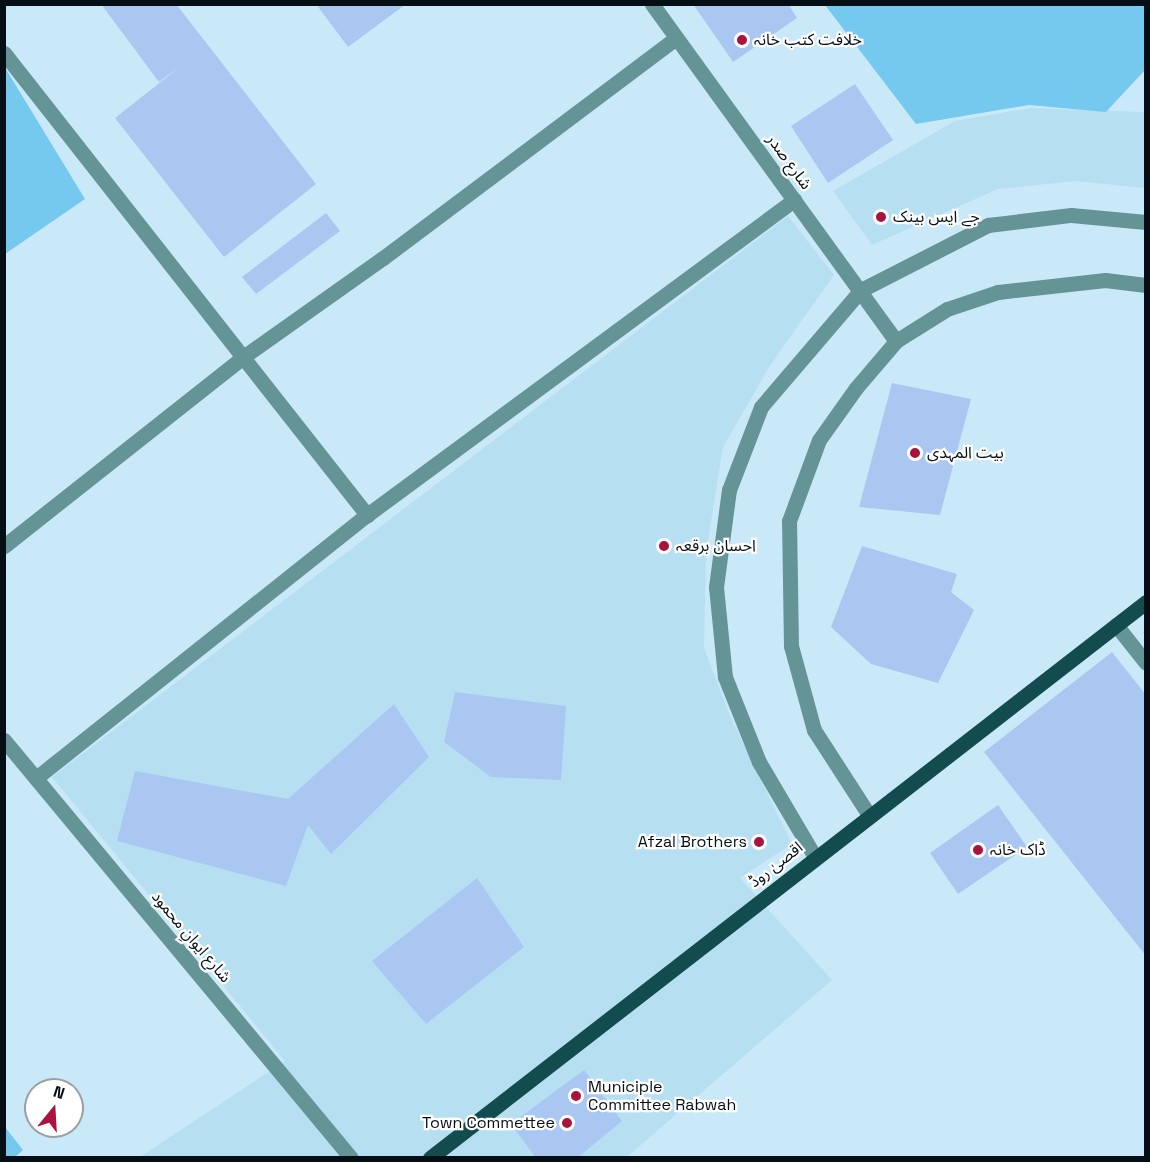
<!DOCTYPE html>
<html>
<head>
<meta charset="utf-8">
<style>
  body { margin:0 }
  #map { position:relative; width:1150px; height:1162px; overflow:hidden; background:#c9e9f8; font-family:"Space Grotesk","Noto Sans Arabic",sans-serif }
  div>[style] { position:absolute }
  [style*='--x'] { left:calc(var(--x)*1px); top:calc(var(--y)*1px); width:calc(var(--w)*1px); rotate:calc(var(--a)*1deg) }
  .built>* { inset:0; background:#b7dff2 }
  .green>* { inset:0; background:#75c9ef }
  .building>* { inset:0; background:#aac7f2 }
  .minor>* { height:15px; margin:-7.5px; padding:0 7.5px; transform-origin:7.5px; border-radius:7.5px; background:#659496 }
  .major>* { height:15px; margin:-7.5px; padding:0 7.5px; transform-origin:7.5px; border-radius:7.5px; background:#124c4f }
  .dots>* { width:16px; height:16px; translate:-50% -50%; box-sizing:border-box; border:3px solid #fff; border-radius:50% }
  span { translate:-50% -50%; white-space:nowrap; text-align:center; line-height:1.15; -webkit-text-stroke:4.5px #fff; paint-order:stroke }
  .poi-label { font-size:16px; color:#050e14 }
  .left { translate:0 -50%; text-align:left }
  .right { translate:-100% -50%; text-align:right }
  .street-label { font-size:16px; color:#050e14 }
  .frame { position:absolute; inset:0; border:6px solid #050e14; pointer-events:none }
  .north { position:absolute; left:24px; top:1078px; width:60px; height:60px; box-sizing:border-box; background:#fff; border:2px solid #9b9fa1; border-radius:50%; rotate:18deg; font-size:16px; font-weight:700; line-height:24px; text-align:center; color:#050e14 }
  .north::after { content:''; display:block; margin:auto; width:21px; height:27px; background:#a9133e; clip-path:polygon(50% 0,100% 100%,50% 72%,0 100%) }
</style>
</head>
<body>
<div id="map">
  <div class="built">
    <div style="clip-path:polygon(1030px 108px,1145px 112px,1145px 188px,1075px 181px,998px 189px,872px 245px,833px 191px,955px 121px)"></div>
    <div style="clip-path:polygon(788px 216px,834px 275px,771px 364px,723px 447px,706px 553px,704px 648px,730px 716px,792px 844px,740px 878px,832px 980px,627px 1157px,140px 1157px,285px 1061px,52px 777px)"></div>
  </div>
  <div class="green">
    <div style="clip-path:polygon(825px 5px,1145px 5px,1145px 70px,1106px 112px,1029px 105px,916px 124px)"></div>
    <div style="clip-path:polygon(4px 66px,85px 199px,5px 254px,4px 254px)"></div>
    <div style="clip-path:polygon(5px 1127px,23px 1150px,15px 1157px,5px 1157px)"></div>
  </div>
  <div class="building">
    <div style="clip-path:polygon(101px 4px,176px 4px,316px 184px,224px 257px,115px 118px,181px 66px,159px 82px)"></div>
    <div style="clip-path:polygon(316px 4px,406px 4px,348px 47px)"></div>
    <div style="clip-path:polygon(693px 4px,788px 4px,797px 18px,733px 62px)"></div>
    <div style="clip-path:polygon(855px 84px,893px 140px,828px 183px,791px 126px)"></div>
    <div style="clip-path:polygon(326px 213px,340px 231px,256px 294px,242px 277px)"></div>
    <div style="clip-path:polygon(892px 383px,971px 399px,940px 515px,859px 507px)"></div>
    <div style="clip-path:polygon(862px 546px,957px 574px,951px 592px,974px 610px,938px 683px,871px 664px,831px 627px)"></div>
    <div style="clip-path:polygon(1112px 652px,1146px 695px,1146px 956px,984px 752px)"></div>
    <div style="clip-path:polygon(455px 692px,566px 706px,561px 780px,491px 777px,444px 742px)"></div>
    <div style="clip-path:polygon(394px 704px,429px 757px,331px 854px,308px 825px,286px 886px,117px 841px,135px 771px,288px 799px)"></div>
    <div style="clip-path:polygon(998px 805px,1027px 847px,958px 894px,930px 853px)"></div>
    <div style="clip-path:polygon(477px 878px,524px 947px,426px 1024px,372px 961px)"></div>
    <div style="clip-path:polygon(584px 1070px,622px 1121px,577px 1158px,536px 1158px,511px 1124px)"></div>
  </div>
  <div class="minor">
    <div style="--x:652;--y:4;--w:416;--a:54.1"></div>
    <div style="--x:4;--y:53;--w:588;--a:51.84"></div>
    <div style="--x:4;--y:546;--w:305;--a:-38.3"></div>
    <div style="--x:243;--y:357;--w:171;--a:-35.3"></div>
    <div style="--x:383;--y:258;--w:366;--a:-36.9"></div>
    <div style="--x:1116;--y:625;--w:48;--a:51.7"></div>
    <div style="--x:4;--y:740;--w:543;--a:50.3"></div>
    <div style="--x:36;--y:778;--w:423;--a:-38.5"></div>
    <div style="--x:367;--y:515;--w:531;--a:-36.42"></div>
    <div style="--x:869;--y:815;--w:101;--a:-122.9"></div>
    <div style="--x:814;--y:730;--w:87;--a:-105.3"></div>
    <div style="--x:791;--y:646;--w:125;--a:-90.9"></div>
    <div style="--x:789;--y:521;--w:86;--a:-69.7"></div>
    <div style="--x:819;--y:440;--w:64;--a:-54.6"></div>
    <div style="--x:856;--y:388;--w:62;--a:-49.6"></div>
    <div style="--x:896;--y:341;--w:60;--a:-32.1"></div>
    <div style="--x:947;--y:309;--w:54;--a:-18.4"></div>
    <div style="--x:998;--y:292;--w:108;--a:-6.4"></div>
    <div style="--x:1105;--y:280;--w:41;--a:7"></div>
    <div style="--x:815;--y:857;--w:110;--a:-120.5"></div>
    <div style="--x:759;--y:762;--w:92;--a:-111.8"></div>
    <div style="--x:725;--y:677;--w:90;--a:-95.7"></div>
    <div style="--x:716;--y:587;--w:98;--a:-82.4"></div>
    <div style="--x:729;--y:490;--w:89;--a:-68.9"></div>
    <div style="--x:761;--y:407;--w:154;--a:-49.5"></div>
    <div style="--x:861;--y:290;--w:143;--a:-27.1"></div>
    <div style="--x:988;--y:225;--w:84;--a:-6.9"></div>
    <div style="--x:1071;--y:215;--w:75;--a:5.3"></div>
  </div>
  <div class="major">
    <div style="--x:430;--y:1158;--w:907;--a:-37.83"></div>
  </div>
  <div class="dots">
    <div style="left:742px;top:40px;background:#a9133e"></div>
    <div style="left:881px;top:217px;background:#a9133e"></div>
    <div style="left:915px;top:453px;background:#a9133e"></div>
    <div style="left:664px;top:546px;background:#a9133e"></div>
    <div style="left:759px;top:842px;background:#a9133e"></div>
    <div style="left:978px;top:850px;background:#a9133e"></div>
    <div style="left:576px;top:1096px;background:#a9133e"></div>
    <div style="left:567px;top:1123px;background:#a9133e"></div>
  </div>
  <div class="poi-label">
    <span class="left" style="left:754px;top:40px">خلافت کتب خانہ</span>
    <span class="left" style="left:893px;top:217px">جے ایس بینک</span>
    <span class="left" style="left:927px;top:453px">بیت المہدی</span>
    <span class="left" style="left:676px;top:546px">احسان برقعہ</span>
    <span class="right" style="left:747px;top:842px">Afzal Brothers</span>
    <span class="left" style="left:990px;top:850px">ڈاک خانہ</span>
    <span class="left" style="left:588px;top:1096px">Municiple<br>Committee Rabwah</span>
    <span class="right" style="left:555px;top:1123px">Town Commettee</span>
  </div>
  <div class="street-label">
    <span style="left:789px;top:162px;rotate:54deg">شارع صدر</span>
    <span style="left:776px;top:865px;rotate:-38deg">اقصیٰ روڈ</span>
    <span style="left:191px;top:937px;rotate:50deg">شارع ایوانِ محمود</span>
  </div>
  <div class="frame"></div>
  <div class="north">N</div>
</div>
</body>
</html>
